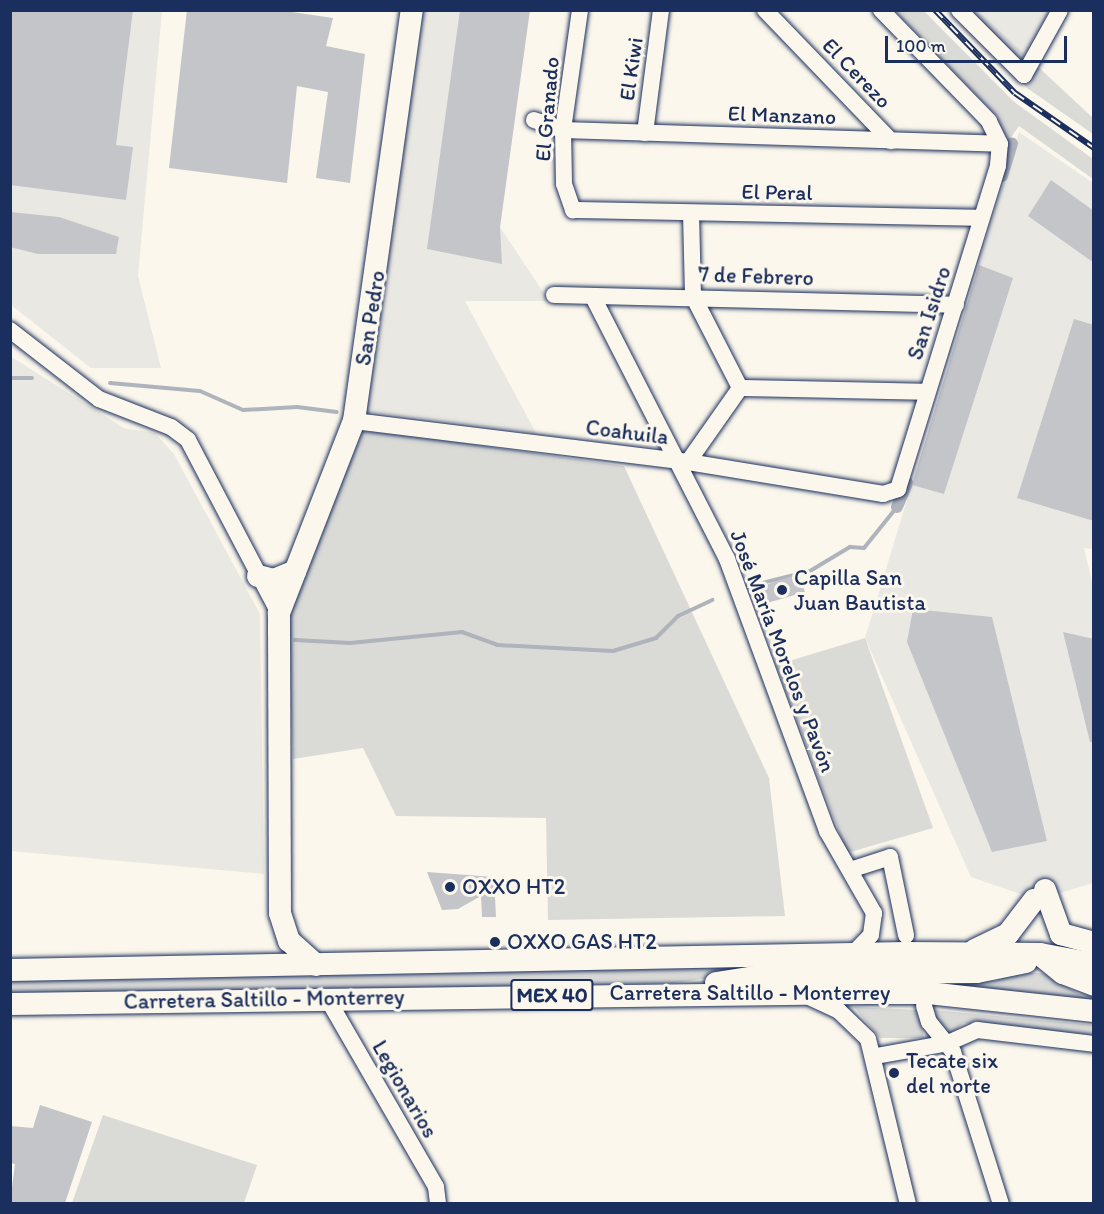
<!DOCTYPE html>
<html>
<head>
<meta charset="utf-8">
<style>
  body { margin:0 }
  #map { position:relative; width:1104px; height:1214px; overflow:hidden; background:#fbf7ec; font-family:Itim,sans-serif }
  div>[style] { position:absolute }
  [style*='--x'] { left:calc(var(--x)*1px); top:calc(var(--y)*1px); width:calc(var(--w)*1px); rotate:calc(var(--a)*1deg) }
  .built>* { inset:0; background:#eae8e2 }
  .green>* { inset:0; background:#dadad7 }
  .stream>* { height:4px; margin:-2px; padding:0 2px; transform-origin:2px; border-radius:2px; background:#afb3bb }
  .canal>* { height:12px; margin:-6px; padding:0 6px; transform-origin:6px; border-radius:6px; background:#afb3bb }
  .building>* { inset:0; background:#c3c5c9 }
  .roads { filter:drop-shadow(0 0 2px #1b2f5e) drop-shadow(0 0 2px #1b2f5e) }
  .minor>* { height:16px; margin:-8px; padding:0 8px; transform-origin:8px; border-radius:8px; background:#fbf7ec }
  .major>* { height:22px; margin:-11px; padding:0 11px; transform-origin:11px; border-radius:11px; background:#fbf7ec }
  .rail>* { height:6px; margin-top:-3px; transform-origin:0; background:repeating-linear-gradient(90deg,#fbf7ec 0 11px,#1b2f5e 0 22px); box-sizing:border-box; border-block:2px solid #1b2f5e }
  .dots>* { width:16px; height:16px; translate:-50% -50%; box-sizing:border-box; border:3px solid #fbf7ec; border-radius:50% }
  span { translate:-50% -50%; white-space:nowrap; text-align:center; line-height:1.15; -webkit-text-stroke:6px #fbf7ec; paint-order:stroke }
  .shield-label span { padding:2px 4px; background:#fbf7ec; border:2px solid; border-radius:4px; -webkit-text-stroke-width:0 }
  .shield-label { font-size:21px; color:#1b2f5e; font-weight:700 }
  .street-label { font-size:22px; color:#1b2f5e }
  .poi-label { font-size:22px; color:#1b2f5e }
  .left { translate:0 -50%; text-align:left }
  .frame { position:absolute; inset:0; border:12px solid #1b2f5e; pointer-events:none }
  .scale { position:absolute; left:885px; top:36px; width:182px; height:27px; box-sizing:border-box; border:3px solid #1b2f5e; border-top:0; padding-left:8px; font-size:18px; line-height:21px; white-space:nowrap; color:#1b2f5e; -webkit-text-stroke:4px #fbf7ec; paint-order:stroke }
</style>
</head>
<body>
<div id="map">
  <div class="built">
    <div style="clip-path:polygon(10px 11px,162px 11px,138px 276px,161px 368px,91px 368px,11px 305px)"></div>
    <div style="clip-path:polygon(419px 11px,529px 11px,500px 227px,549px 301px,465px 301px,536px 433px,365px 411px)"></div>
    <div style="clip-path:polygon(978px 11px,1049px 11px,1029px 55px,1015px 49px)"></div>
    <div style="clip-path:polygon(1019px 132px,1093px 183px,1093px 549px,1084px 548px,1094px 590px,1093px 883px,1038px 900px,971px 877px,865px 638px)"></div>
    <div style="clip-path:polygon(10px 356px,124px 428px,155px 433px,174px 454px,260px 614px,264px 874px,11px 851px)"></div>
  </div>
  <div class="green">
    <div style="clip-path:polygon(895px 11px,924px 11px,1013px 101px,1093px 159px,1093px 179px,1019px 126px,1007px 143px,990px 124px,998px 117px)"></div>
    <div style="clip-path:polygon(951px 11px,978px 11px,1093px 118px,1093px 134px,1027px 88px)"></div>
    <div style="clip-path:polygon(365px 429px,624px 466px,769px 778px,785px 916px,548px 920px,546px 818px,396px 816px,363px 748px,293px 759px,287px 606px,358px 431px)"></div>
    <div style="clip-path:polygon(865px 638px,933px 828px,847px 853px,776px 665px)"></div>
    <div style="clip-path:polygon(752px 963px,754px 971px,675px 983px,11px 996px,10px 981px)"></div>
    <div style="clip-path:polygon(1019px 971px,1046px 974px,1093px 1003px,930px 988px,927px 981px,995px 981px)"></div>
    <div style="clip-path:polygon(854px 1007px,918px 1010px,924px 1038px,880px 1038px)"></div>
    <div style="clip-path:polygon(934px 1010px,1093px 1025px,1093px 1038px,963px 1023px,951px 1035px,940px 1028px)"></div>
    <div style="clip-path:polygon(103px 1115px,257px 1165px,244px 1203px,72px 1203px)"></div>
  </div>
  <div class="stream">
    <div style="--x:10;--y:378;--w:22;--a:0"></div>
    <div style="--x:110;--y:383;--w:90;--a:5.1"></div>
    <div style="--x:200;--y:391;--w:47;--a:23.8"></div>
    <div style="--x:243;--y:410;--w:54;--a:-3.2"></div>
    <div style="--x:297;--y:407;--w:40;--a:7.1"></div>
    <div style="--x:746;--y:587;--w:66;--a:-14"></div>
    <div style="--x:810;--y:571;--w:47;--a:-31"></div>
    <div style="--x:850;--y:547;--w:14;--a:4"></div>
    <div style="--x:864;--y:548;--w:53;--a:-51.2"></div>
    <div style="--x:295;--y:640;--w:55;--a:3.1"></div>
    <div style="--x:350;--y:643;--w:113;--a:-5.6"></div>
    <div style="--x:462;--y:632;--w:37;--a:20"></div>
    <div style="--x:497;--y:645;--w:116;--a:3"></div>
    <div style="--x:613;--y:651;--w:45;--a:-16.8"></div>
    <div style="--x:656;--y:638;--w:31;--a:-45"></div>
    <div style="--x:678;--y:616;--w:38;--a:-25"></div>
  </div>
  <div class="canal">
    <div style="--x:1002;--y:176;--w:34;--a:-73"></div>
    <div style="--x:897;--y:507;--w:26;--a:-67"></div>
  </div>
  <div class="building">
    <div style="clip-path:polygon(10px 10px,133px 10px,116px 145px,133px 147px,126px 200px,10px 185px)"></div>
    <div style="clip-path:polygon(187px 10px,278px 10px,333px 18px,326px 46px,365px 54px,350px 183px,316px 178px,328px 92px,297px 86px,287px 183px,169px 168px)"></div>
    <div style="clip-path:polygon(460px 10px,530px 10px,500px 227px,502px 264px,427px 249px)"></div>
    <div style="clip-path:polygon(1051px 180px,1094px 211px,1094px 263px,1028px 216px)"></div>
    <div style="clip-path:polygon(10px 212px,59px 217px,119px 237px,116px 254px,38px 254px,10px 247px)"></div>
    <div style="clip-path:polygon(979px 265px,1013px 278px,944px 494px,912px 485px)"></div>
    <div style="clip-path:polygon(1074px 319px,1094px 325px,1094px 521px,1017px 498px)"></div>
    <div style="clip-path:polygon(799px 574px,805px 592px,767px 603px,759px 587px)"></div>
    <div style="clip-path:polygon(913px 609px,992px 617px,1047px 841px,992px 852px,907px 642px)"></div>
    <div style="clip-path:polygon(1063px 632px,1094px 639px,1094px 742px,1090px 742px)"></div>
    <div style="clip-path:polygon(427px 872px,494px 877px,496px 917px,482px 917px,481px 896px,458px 909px,442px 910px)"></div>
    <div style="clip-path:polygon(40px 1105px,92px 1122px,65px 1203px,10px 1203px,15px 1164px,10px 1163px,10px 1126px,33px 1128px)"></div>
  </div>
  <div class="roads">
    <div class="minor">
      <div style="--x:580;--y:10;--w:121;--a:98.1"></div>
      <div style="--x:563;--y:130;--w:54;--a:88.9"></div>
      <div style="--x:564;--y:184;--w:28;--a:71"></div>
      <div style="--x:573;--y:210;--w:408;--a:1.1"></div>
      <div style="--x:765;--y:10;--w:182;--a:46.1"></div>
      <div style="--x:959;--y:10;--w:92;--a:45"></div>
      <div style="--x:1024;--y:75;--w:74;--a:-61"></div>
      <div style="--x:534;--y:120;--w:31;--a:19"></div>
      <div style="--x:563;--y:130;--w:437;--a:1.8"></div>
      <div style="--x:645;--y:133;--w:124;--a:-82.6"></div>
      <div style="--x:691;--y:213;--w:83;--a:88.6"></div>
      <div style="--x:693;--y:296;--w:103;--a:62.9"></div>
      <div style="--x:554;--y:295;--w:402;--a:1.4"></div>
      <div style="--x:593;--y:297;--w:294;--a:62.9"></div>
      <div style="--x:727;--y:559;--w:290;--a:69.8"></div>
      <div style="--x:827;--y:831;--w:95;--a:60.2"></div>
      <div style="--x:874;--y:913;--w:22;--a:98"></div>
      <div style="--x:871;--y:935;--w:28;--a:134"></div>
      <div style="--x:10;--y:330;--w:113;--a:37.8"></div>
      <div style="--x:99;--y:399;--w:77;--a:21.3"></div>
      <div style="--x:171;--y:427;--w:21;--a:37"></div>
      <div style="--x:188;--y:440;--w:195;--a:62.3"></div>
      <div style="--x:740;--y:388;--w:187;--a:1.2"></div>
      <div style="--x:354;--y:421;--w:337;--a:7"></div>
      <div style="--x:688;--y:462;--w:198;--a:9.3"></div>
      <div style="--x:883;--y:494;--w:16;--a:-18"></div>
      <div style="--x:898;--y:489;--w:339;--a:-72.8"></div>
      <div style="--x:998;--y:165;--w:21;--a:-85"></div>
      <div style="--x:1000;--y:144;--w:25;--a:-116"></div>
      <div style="--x:989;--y:121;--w:155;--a:-134.2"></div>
      <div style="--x:688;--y:462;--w:90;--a:-54.9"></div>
      <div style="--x:850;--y:870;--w:42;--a:-18"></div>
      <div style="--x:890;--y:857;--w:80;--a:78.4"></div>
      <div style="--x:807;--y:996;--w:35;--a:25"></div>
      <div style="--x:839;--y:1011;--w:40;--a:44"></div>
      <div style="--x:868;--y:1039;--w:170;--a:76.4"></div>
      <div style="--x:327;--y:998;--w:218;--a:60"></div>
      <div style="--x:436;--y:1187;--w:17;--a:83"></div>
      <div style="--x:924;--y:1006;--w:17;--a:73"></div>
      <div style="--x:929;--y:1022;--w:38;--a:51"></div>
      <div style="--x:953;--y:1052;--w:159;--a:72.5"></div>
      <div style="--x:876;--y:1056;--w:73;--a:-10.2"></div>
      <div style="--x:948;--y:1043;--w:32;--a:-24"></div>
      <div style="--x:977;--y:1030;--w:118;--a:6.8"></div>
    </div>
    <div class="major">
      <div style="--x:258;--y:576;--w:16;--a:14"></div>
      <div style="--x:274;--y:580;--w:23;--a:-23"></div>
      <div style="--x:1045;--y:890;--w:47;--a:70"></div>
      <div style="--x:1061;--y:934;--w:34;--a:15"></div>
      <div style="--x:975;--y:950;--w:37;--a:-26"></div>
      <div style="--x:1008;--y:934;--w:43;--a:-52.6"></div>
      <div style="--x:1043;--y:957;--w:26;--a:39"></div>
      <div style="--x:1063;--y:973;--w:33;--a:21"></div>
      <div style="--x:316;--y:965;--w:36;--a:-138"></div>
      <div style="--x:289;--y:941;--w:29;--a:-108"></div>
      <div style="--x:280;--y:913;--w:300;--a:-90.2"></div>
      <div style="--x:279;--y:613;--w:206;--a:-68.7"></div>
      <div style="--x:354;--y:421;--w:415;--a:-82"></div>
      <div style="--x:10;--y:970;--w:895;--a:-1.09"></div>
      <div style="--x:905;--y:953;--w:135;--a:0.4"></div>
      <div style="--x:1040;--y:954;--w:55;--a:10.5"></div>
      <div style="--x:716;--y:983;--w:60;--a:-8.7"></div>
      <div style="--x:775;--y:974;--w:202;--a:-0.6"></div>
      <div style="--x:977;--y:972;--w:50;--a:-11.5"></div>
      <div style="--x:10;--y:1004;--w:856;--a:-0.74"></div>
      <div style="--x:866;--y:993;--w:62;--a:0"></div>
      <div style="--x:928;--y:993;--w:167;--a:6.2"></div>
    </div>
  </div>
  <div class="rail">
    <div style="--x:935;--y:10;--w:115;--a:46.1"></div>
    <div style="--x:1015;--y:93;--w:96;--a:34.8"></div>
  </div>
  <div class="dots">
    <div style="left:782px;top:590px;background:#1b2f5e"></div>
    <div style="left:450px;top:887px;background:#1b2f5e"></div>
    <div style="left:495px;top:942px;background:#1b2f5e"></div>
    <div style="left:894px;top:1073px;background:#1b2f5e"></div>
  </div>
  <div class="shield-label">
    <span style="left:552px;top:995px">MEX 40</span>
  </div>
  <div class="street-label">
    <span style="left:631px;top:69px;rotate:-82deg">El Kiwi</span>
    <span style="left:857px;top:73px;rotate:46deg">El Cerezo</span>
    <span style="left:547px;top:109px;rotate:-85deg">El Granado</span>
    <span style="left:782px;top:115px;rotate:2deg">El Manzano</span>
    <span style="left:777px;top:192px;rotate:1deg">El Peral</span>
    <span style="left:756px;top:276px;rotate:2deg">7 de Febrero</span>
    <span style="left:929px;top:313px;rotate:-72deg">San Isidro</span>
    <span style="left:370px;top:318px;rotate:-81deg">San Pedro</span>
    <span style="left:627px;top:432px;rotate:7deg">Coahuila</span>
    <span style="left:783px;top:651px;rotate:69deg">José María Morelos y Pavón</span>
    <span style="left:750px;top:993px">Carretera Saltillo - Monterrey</span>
    <span style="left:264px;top:999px;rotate:-1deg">Carretera Saltillo - Monterrey</span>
    <span style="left:405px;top:1089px;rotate:60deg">Legionarios</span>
  </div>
  <div class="poi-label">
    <span class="left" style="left:794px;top:590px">Capilla San<br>Juan Bautista</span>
    <span class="left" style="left:462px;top:887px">OXXO HT2</span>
    <span class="left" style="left:507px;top:942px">OXXO GAS HT2</span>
    <span class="left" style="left:906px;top:1073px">Tecate six<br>del norte</span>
  </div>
  <div class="frame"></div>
  <div class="scale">100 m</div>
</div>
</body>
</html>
